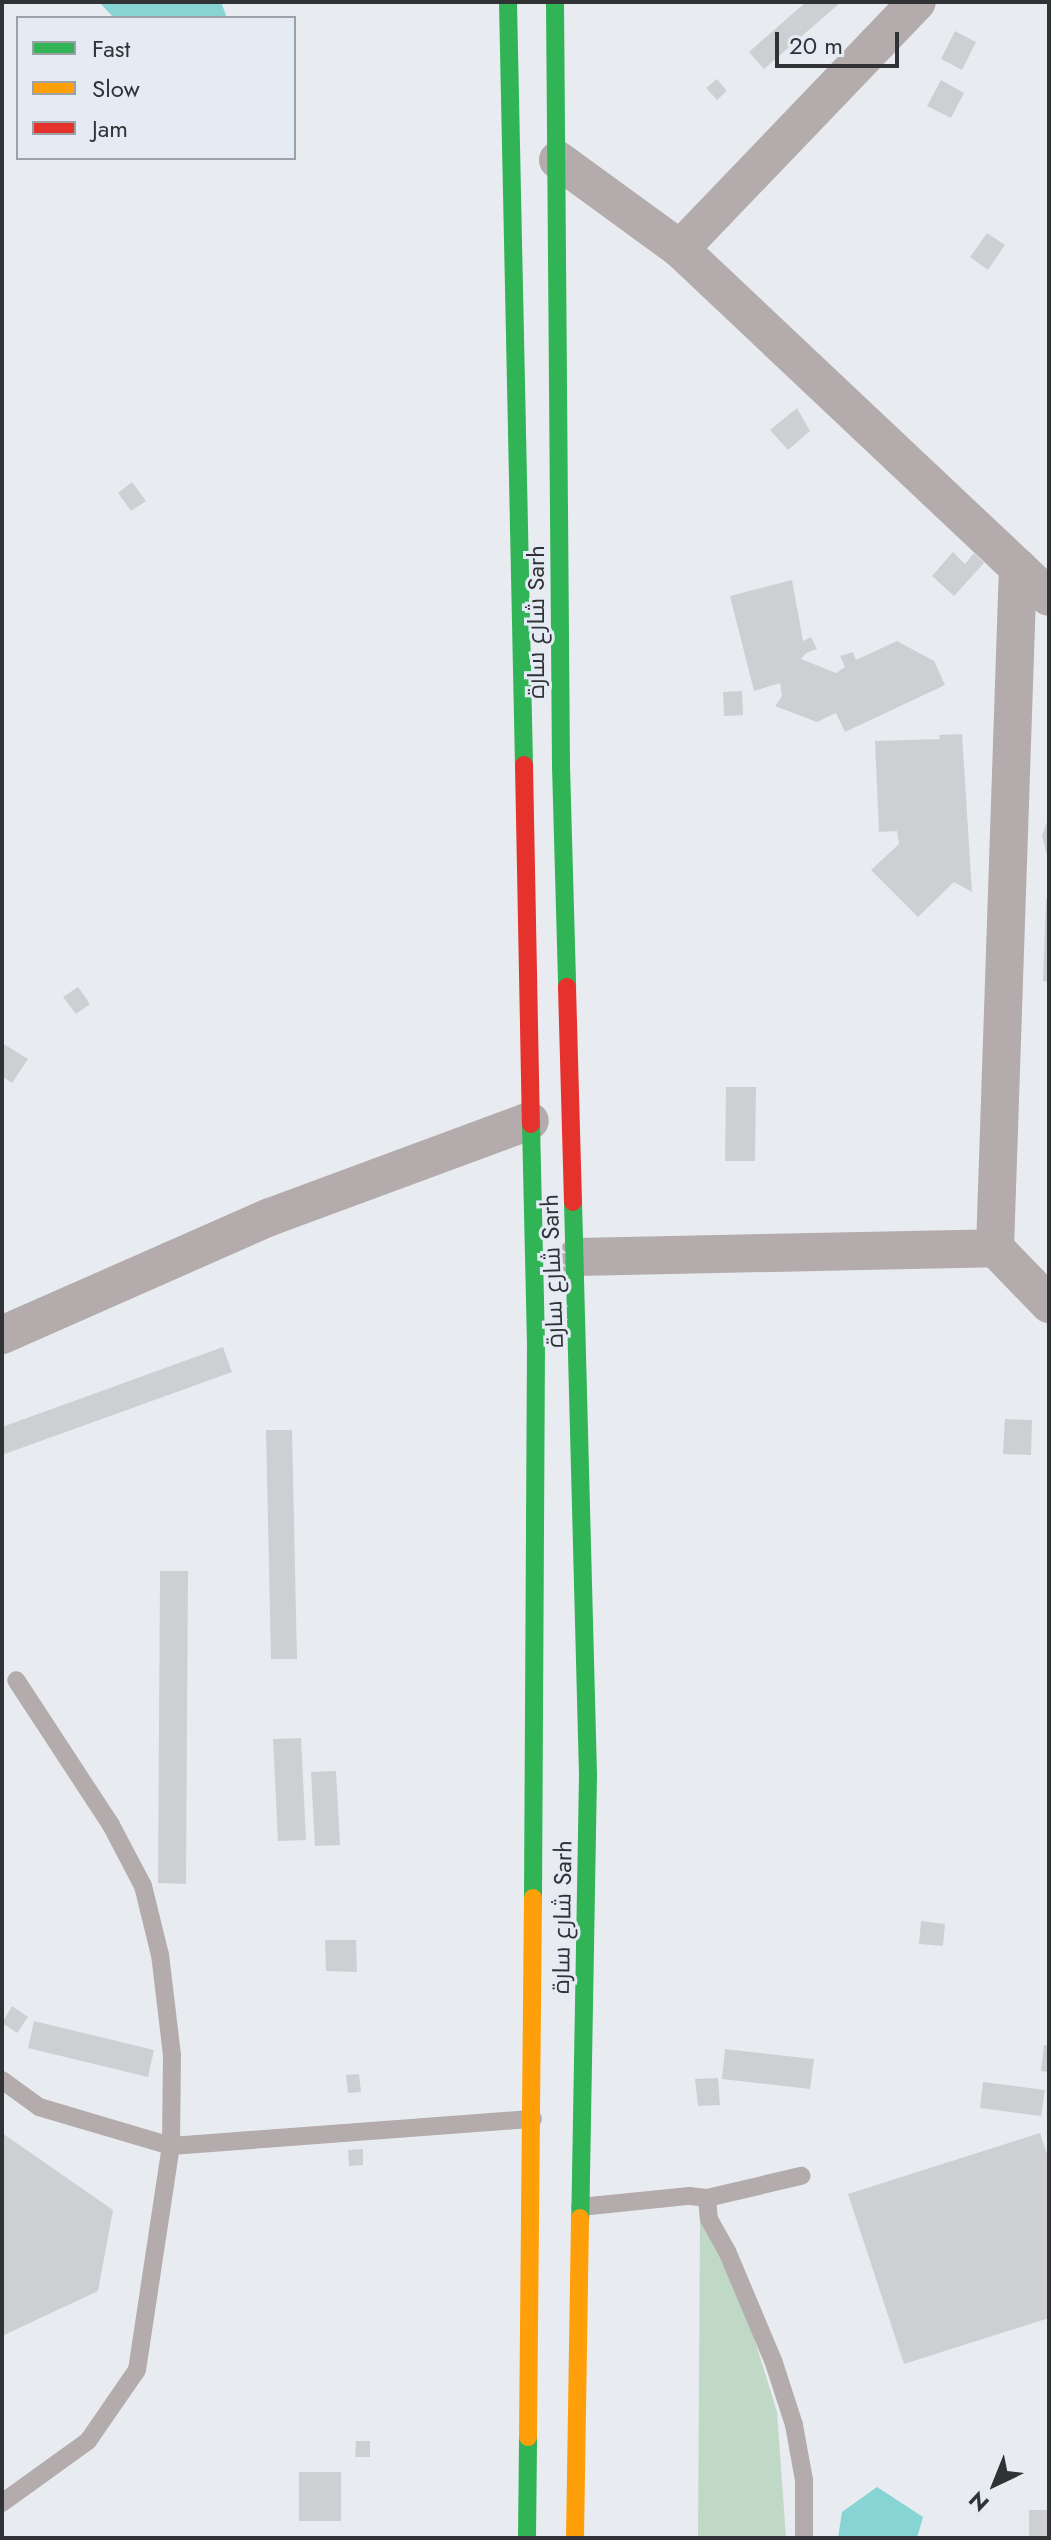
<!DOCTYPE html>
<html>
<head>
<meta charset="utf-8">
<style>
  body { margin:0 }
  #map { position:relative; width:1051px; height:2540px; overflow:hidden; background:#e8ecf0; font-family:Jost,Cairo,sans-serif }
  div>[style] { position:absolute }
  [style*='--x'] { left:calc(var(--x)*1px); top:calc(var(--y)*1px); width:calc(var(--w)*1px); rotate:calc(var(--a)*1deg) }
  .green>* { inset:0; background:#c0d8c6 }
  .water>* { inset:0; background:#87d4d5 }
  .building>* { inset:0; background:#cecfd3 }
  .lane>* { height:18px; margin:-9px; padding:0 9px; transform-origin:9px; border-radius:9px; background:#b4abac }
  .street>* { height:38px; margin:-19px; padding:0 19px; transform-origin:19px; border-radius:19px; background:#b4abac }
  .fast>* { height:18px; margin:-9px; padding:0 9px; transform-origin:9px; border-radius:9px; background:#30b455 }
  .slow>* { height:18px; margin:-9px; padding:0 9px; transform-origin:9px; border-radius:9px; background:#ff9f0a }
  .jam>* { height:18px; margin:-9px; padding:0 9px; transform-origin:9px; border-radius:9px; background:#e5322d }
  span { translate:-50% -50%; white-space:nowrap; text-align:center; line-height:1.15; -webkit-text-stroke:6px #e4ebf4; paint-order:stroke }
  .street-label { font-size:24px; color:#303236 }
  .frame { position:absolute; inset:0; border:4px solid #303236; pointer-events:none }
  .legend { position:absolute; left:16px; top:16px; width:280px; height:144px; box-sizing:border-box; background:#e4ebf4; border:2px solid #9ca1a8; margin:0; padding:10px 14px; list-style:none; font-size:24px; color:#303236 }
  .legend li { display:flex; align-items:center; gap:16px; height:40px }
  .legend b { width:40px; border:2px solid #9ca1a8 }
  .north { position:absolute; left:955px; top:2444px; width:80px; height:80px; -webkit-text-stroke:6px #e4ebf4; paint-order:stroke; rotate:223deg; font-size:22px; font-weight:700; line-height:32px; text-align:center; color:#303236 }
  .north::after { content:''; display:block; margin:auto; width:28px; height:36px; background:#303236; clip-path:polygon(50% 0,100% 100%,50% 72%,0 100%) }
  .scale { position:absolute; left:775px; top:32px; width:124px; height:36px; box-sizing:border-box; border:4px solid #303236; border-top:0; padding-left:10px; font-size:24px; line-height:28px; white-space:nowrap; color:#303236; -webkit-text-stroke:6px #e4ebf4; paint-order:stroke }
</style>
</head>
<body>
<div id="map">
  <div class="green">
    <div style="clip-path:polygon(700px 2220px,734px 2273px,777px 2412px,786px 2538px,698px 2538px)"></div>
  </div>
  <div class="water">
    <div style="clip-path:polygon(99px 2px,221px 2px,227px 18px,114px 18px)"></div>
    <div style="clip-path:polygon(877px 2487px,923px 2517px,917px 2538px,838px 2538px,842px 2512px)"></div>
  </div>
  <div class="building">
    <div style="clip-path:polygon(806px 2px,841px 2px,764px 69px,749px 52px)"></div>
    <div style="clip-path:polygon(955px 31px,976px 42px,962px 70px,941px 59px)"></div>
    <div style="clip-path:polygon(717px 79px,727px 91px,717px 100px,706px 88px)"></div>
    <div style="clip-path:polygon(941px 80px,964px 93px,951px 118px,927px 106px)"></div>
    <div style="clip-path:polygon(987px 233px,1005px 245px,988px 270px,970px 257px)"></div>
    <div style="clip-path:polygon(797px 408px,810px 431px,788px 450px,770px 430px)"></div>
    <div style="clip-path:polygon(132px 482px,146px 501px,131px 511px,118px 493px)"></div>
    <div style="clip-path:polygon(953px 552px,965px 564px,974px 553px,984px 563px,954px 596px,932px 576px)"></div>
    <div style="clip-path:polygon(792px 580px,803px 641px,811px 637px,817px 649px,806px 653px,801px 659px,836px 673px,845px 667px,840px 656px,853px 652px,856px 660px,897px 641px,934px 661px,945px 685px,845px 732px,836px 713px,817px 722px,775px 706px,782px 696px,780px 683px,754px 691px,730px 596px)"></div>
    <div style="clip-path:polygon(742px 691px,743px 715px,724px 716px,723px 692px)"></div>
    <div style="clip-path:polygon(962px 734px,972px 892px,954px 882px,918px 917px,871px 870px,899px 844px,897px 831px,879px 832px,875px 741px,940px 739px,939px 735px)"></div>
    <div style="clip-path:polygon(1049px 817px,1049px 860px,1048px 860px,1042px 835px)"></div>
    <div style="clip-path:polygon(1046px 899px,1049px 899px,1049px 982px,1043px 981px)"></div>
    <div style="clip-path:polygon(78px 987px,90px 1004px,76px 1014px,63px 997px)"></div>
    <div style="clip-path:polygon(2px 1043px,28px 1059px,12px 1083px,2px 1076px)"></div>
    <div style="clip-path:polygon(726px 1087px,756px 1087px,755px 1161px,725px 1161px)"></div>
    <div style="clip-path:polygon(223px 1347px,232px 1372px,2px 1455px,2px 1427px)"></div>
    <div style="clip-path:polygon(1005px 1419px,1032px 1420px,1031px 1455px,1003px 1454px)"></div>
    <div style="clip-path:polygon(266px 1430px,292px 1430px,297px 1659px,271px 1659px)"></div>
    <div style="clip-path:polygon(160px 1571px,188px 1571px,186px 1884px,158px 1883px)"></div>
    <div style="clip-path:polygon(301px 1738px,306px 1840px,278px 1841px,273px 1739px)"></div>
    <div style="clip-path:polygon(336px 1771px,340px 1845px,315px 1846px,311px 1772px)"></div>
    <div style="clip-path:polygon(921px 1921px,945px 1924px,943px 1946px,919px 1944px)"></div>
    <div style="clip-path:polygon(325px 1940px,356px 1940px,357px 1972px,326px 1971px)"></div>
    <div style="clip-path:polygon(12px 2006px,28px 2017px,17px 2033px,2px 2023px)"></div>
    <div style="clip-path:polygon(34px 2021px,154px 2050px,148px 2077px,28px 2048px)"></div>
    <div style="clip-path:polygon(1044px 2045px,1049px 2046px,1049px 2072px,1041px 2071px)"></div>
    <div style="clip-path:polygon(725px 2049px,814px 2059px,810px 2089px,722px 2079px)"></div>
    <div style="clip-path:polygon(359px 2074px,361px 2092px,348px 2093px,346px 2075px)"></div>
    <div style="clip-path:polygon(718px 2078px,720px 2105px,698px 2106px,695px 2079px)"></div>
    <div style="clip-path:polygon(983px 2082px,1045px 2090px,1041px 2116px,980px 2108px)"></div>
    <div style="clip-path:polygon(2px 2133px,113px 2210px,98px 2291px,2px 2336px)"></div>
    <div style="clip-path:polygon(1040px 2133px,1049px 2160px,1049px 2318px,904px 2364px,848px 2194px)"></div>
    <div style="clip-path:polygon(363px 2149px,363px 2165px,349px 2166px,348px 2150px)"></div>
    <div style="clip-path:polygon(356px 2441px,370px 2441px,370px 2457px,355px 2457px)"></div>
    <div style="clip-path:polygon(299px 2472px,341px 2472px,341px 2521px,299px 2521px)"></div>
    <div style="clip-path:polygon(1029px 2510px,1049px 2510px,1049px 2538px,1029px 2538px)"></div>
  </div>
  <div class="lane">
    <div style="--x:2;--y:2080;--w:46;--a:36.1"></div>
    <div style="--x:39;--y:2107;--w:138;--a:16.5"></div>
    <div style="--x:171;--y:2146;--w:363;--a:-4.3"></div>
    <div style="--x:707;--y:2198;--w:21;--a:85"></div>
    <div style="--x:709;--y:2219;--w:37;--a:61"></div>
    <div style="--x:727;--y:2251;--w:121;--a:67.2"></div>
    <div style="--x:774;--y:2363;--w:65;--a:72.1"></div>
    <div style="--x:794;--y:2425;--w:56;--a:79.7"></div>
    <div style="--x:804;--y:2480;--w:58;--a:90"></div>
    <div style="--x:580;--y:2207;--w:110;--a:-5.8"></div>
    <div style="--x:689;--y:2196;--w:18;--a:6"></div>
    <div style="--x:707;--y:2198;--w:97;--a:-13.2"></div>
    <div style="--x:2;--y:2503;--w:106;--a:-35.8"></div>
    <div style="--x:88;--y:2441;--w:86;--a:-55.4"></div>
    <div style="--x:137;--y:2370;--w:227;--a:-81.4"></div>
    <div style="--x:171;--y:2146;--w:91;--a:-89.4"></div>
    <div style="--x:172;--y:2055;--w:101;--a:-96.8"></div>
    <div style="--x:160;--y:1955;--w:71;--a:-103.8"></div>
    <div style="--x:143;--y:1886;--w:69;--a:-117.7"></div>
    <div style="--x:111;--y:1825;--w:173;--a:-123.2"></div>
  </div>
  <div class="street">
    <div style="--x:558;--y:160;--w:151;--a:36.1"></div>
    <div style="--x:680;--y:249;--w:507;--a:43.32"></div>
    <div style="--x:680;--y:249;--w:342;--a:-46.2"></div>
    <div style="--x:995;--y:1248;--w:681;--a:-88.07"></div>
    <div style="--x:577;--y:1257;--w:418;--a:-1.2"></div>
    <div style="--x:995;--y:1248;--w:78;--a:46"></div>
    <div style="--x:2;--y:1335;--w:293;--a:-23.8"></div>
    <div style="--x:270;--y:1217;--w:277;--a:-20.3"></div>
  </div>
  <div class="fast">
    <div style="--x:508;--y:2;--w:763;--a:88.8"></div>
    <div style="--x:555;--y:2;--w:764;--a:89.55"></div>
    <div style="--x:561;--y:766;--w:221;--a:88.4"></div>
    <div style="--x:531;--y:1124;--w:220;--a:88.7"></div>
    <div style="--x:536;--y:1344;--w:554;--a:90.31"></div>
    <div style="--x:573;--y:1202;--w:573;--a:88.5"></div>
    <div style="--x:588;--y:1775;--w:443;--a:91"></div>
    <div style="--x:527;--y:2538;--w:101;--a:-89.4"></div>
  </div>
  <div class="slow">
    <div style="--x:528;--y:2437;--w:539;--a:-89.47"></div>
    <div style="--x:575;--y:2538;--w:320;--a:-89.1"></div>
  </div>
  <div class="jam">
    <div style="--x:524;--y:765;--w:359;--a:88.9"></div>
    <div style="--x:567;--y:987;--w:215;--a:88.4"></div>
  </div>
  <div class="street-label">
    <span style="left:536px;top:622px;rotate:-90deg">شارع سارة Sarh</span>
    <span style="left:552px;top:1271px;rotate:-92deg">شارع سارة Sarh</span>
    <span style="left:562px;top:1917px;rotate:-89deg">شارع سارة Sarh</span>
  </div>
  <div class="frame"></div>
  <ul class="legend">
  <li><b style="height:10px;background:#30b455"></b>Fast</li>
  <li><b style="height:10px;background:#ff9f0a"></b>Slow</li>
  <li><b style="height:10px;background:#e5322d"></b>Jam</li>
  </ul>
  <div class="north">N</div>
  <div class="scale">20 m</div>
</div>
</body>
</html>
